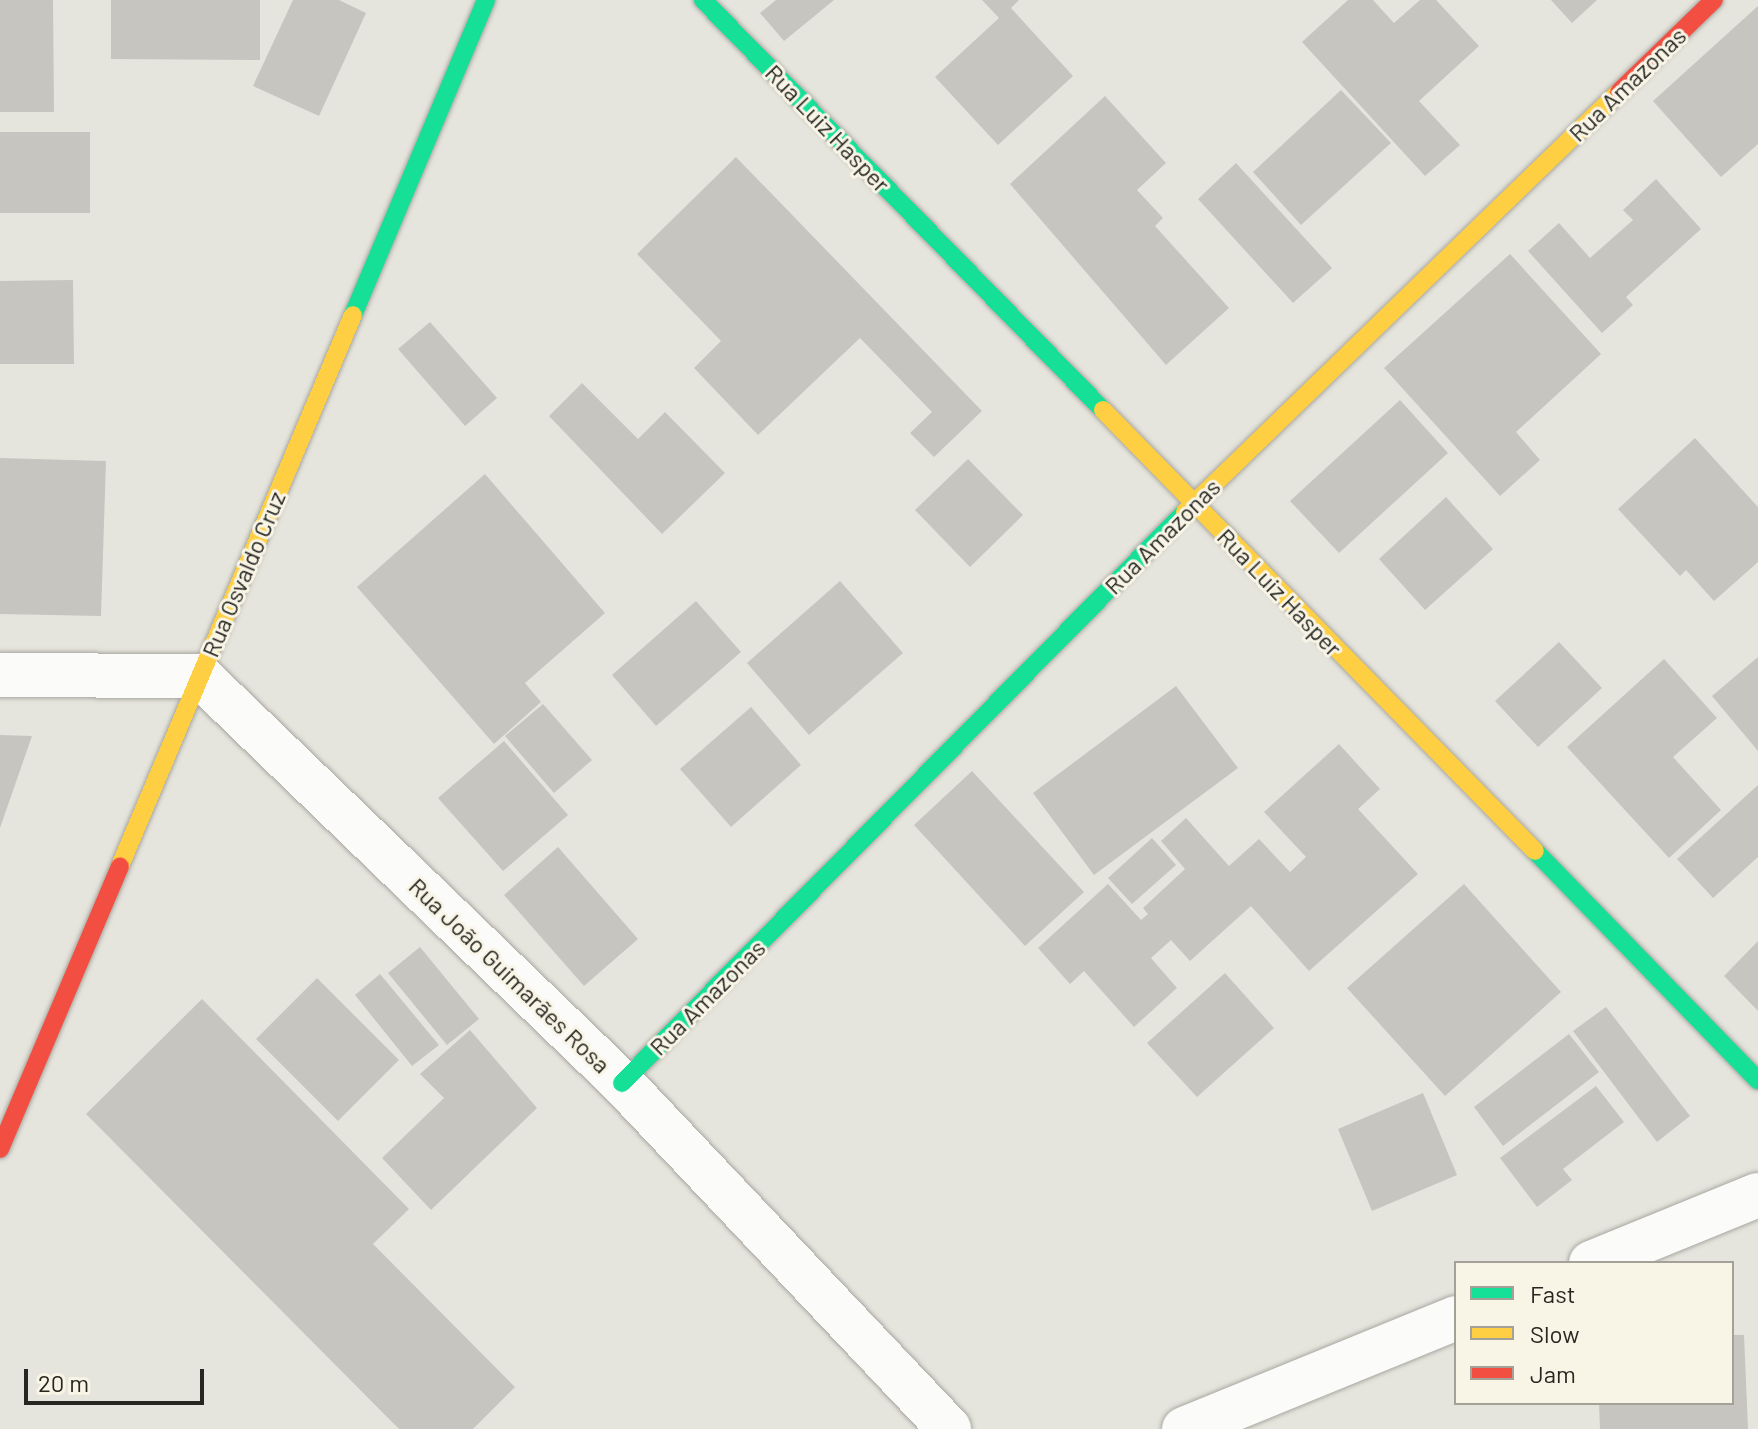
<!DOCTYPE html>
<html>
<head>
<meta charset="utf-8">
<style>
  body { margin:0 }
  #map { position:relative; width:1758px; height:1429px; overflow:hidden; background:#e6e5dd; font-family:Barlow,sans-serif }
  div>[style] { position:absolute }
  [style*='--x'] { left:calc(var(--x)*1px); top:calc(var(--y)*1px); width:calc(var(--w)*1px); rotate:calc(var(--a)*1deg) }
  .building>* { inset:0; background:#c6c5bf }
  .roads { filter:drop-shadow(0 0 2px #a8a7a1) drop-shadow(0 0 2px #a8a7a1) }
  .street>* { height:44px; margin:-22px; padding:0 22px; transform-origin:22px; border-radius:22px; background:#fbfbfa }
  .fast>* { height:18px; margin:-9px; padding:0 9px; transform-origin:9px; border-radius:9px; background:#16e098 }
  .slow>* { height:18px; margin:-9px; padding:0 9px; transform-origin:9px; border-radius:9px; background:#ffcf43 }
  .jam>* { height:18px; margin:-9px; padding:0 9px; transform-origin:9px; border-radius:9px; background:#f24e42 }
  span { translate:-50% -50%; white-space:nowrap; text-align:center; line-height:1.15; -webkit-text-stroke:6px #f8f5e7; paint-order:stroke }
  .street-label { font-size:24px; color:#272621 }
  .legend { position:absolute; left:1454px; top:1261px; width:280px; height:144px; box-sizing:border-box; background:#f8f5e7; border:2px solid #a4a298; margin:0; padding:10px 14px; list-style:none; font-size:24px; color:#272621 }
  .legend li { display:flex; align-items:center; gap:16px; height:40px }
  .legend b { width:40px; border:2px solid #a4a298 }
  .scale { position:absolute; left:24px; top:1369px; width:180px; height:36px; box-sizing:border-box; border:4px solid #272621; border-top:0; padding-left:10px; font-size:24px; line-height:28px; white-space:nowrap; color:#272621; -webkit-text-stroke:6px #f8f5e7; paint-order:stroke }
</style>
</head>
<body>
<div id="map">
  <div class="building">
    <div style="clip-path:polygon(0 0,53px 0,54px 112px,0 112px)"></div>
    <div style="clip-path:polygon(111px 0,260px 0,260px 60px,111px 59px)"></div>
    <div style="clip-path:polygon(293px 0,339px 0,366px 13px,319px 116px,253px 86px)"></div>
    <div style="clip-path:polygon(776px 0,834px 0,784px 41px,760px 13px)"></div>
    <div style="clip-path:polygon(982px 0,1019px 0,1011px 8px,1073px 76px,998px 145px,935px 77px,999px 18px)"></div>
    <div style="clip-path:polygon(1348px 0,1373px 0,1394px 23px,1420px 0,1436px 0,1479px 46px,1419px 101px,1460px 145px,1425px 176px,1302px 42px)"></div>
    <div style="clip-path:polygon(1551px 0,1597px 0,1572px 23px)"></div>
    <div style="clip-path:polygon(1758px 6px,1758px 144px,1721px 177px,1653px 101px)"></div>
    <div style="clip-path:polygon(1341px 90px,1391px 143px,1301px 225px,1253px 172px)"></div>
    <div style="clip-path:polygon(1105px 96px,1166px 163px,1137px 190px,1163px 218px,1155px 226px,1229px 308px,1166px 365px,1010px 184px)"></div>
    <div style="clip-path:polygon(0 132px,90px 132px,90px 213px,0 213px)"></div>
    <div style="clip-path:polygon(736px 157px,982px 411px,934px 457px,910px 433px,932px 412px,860px 338px,758px 435px,694px 368px,721px 341px,637px 254px)"></div>
    <div style="clip-path:polygon(1236px 163px,1332px 268px,1293px 303px,1198px 199px)"></div>
    <div style="clip-path:polygon(1656px 179px,1701px 229px,1626px 297px,1633px 305px,1602px 333px,1528px 251px,1559px 223px,1590px 258px,1633px 220px,1623px 210px)"></div>
    <div style="clip-path:polygon(1510px 254px,1601px 354px,1516px 432px,1540px 460px,1500px 496px,1384px 368px)"></div>
    <div style="clip-path:polygon(73px 280px,74px 364px,0 364px,0 281px)"></div>
    <div style="clip-path:polygon(430px 322px,497px 398px,465px 426px,398px 349px)"></div>
    <div style="clip-path:polygon(582px 383px,638px 439px,665px 412px,725px 473px,662px 534px,549px 416px)"></div>
    <div style="clip-path:polygon(1400px 400px,1448px 453px,1339px 553px,1290px 501px)"></div>
    <div style="clip-path:polygon(1695px 438px,1758px 507px,1758px 562px,1714px 601px,1686px 570px,1680px 576px,1618px 509px)"></div>
    <div style="clip-path:polygon(0 458px,106px 461px,101px 616px,0 614px)"></div>
    <div style="clip-path:polygon(968px 459px,1023px 515px,970px 567px,915px 510px)"></div>
    <div style="clip-path:polygon(485px 474px,605px 613px,525px 683px,541px 702px,494px 744px,357px 587px)"></div>
    <div style="clip-path:polygon(1446px 497px,1493px 549px,1425px 610px,1379px 559px)"></div>
    <div style="clip-path:polygon(840px 581px,903px 653px,809px 735px,747px 663px)"></div>
    <div style="clip-path:polygon(696px 601px,741px 652px,656px 726px,612px 675px)"></div>
    <div style="clip-path:polygon(1559px 642px,1602px 688px,1538px 747px,1495px 701px)"></div>
    <div style="clip-path:polygon(1758px 657px,1758px 751px,1712px 696px)"></div>
    <div style="clip-path:polygon(1664px 659px,1717px 718px,1673px 757px,1721px 810px,1669px 858px,1567px 747px)"></div>
    <div style="clip-path:polygon(1176px 686px,1238px 768px,1094px 875px,1033px 793px)"></div>
    <div style="clip-path:polygon(543px 704px,592px 760px,554px 793px,505px 736px)"></div>
    <div style="clip-path:polygon(751px 707px,801px 765px,731px 827px,680px 769px)"></div>
    <div style="clip-path:polygon(0 735px,32px 736px,0 828px)"></div>
    <div style="clip-path:polygon(504px 741px,568px 815px,503px 871px,438px 798px)"></div>
    <div style="clip-path:polygon(1339px 744px,1380px 789px,1358px 809px,1418px 874px,1309px 971px,1251px 906px,1190px 961px,1171px 940px,1151px 958px,1177px 988px,1134px 1027px,1084px 971px,1070px 984px,1038px 948px,1108px 884px,1141px 920px,1148px 914px,1143px 908px,1185px 869px,1161px 841px,1186px 818px,1229px 866px,1259px 839px,1290px 872px,1306px 857px,1264px 812px)"></div>
    <div style="clip-path:polygon(972px 771px,1084px 892px,1025px 946px,914px 825px)"></div>
    <div style="clip-path:polygon(1758px 785px,1758px 857px,1713px 898px,1677px 859px)"></div>
    <div style="clip-path:polygon(1152px 838px,1176px 865px,1132px 904px,1108px 878px)"></div>
    <div style="clip-path:polygon(558px 847px,638px 939px,584px 986px,504px 895px)"></div>
    <div style="clip-path:polygon(1464px 884px,1561px 992px,1445px 1096px,1347px 988px)"></div>
    <div style="clip-path:polygon(1758px 941px,1758px 1011px,1724px 976px)"></div>
    <div style="clip-path:polygon(420px 947px,479px 1019px,447px 1045px,388px 973px)"></div>
    <div style="clip-path:polygon(1225px 973px,1274px 1028px,1197px 1097px,1147px 1043px)"></div>
    <div style="clip-path:polygon(380px 974px,439px 1045px,412px 1066px,355px 995px)"></div>
    <div style="clip-path:polygon(317px 978px,399px 1060px,338px 1121px,256px 1039px)"></div>
    <div style="clip-path:polygon(202px 999px,409px 1209px,373px 1244px,515px 1387px,473px 1429px,399px 1429px,86px 1114px)"></div>
    <div style="clip-path:polygon(1606px 1007px,1690px 1116px,1657px 1142px,1573px 1031px)"></div>
    <div style="clip-path:polygon(470px 1030px,537px 1108px,431px 1210px,382px 1158px,444px 1098px,420px 1074px)"></div>
    <div style="clip-path:polygon(1569px 1034px,1599px 1072px,1503px 1146px,1474px 1107px)"></div>
    <div style="clip-path:polygon(1596px 1086px,1624px 1122px,1563px 1169px,1572px 1180px,1537px 1207px,1500px 1158px)"></div>
    <div style="clip-path:polygon(1423px 1093px,1457px 1175px,1372px 1211px,1338px 1129px)"></div>
    <div style="clip-path:polygon(1732px 1335px,1744px 1335px,1748px 1429px,1600px 1429px,1599px 1403px,1732px 1403px)"></div>
  </div>
  <div class="roads">
    <div class="street">
      <div style="--x:0;--y:675;--w:200;--a:0.3"></div>
      <div style="--x:200;--y:676;--w:586;--a:43.96"></div>
      <div style="--x:622;--y:1083;--w:476;--a:46.6"></div>
      <div style="--x:1591;--y:1263;--w:180;--a:-22.2"></div>
      <div style="--x:1184;--y:1429;--w:294;--a:-22.2"></div>
    </div>
    <div class="fast">
      <div style="--x:703;--y:0;--w:573;--a:45.71"></div>
      <div style="--x:353;--y:315;--w:342;--a:-67.1"></div>
      <div style="--x:1535;--y:851;--w:320;--a:45.8"></div>
      <div style="--x:622;--y:1083;--w:802;--a:-45.4"></div>
    </div>
    <div class="slow">
      <div style="--x:1103;--y:410;--w:617;--a:45.59"></div>
      <div style="--x:1185;--y:512;--w:604;--a:-44.06"></div>
      <div style="--x:120;--y:866;--w:598;--a:-67.08"></div>
    </div>
    <div class="jam">
      <div style="--x:1619;--y:92;--w:132;--a:-44.1"></div>
      <div style="--x:0;--y:1149;--w:307;--a:-67"></div>
    </div>
  </div>
  <div class="street-label">
    <span style="left:1627px;top:84px;rotate:-44deg">Rua Amazonas</span>
    <span style="left:828px;top:128px;rotate:46deg">Rua Luiz Hasper</span>
    <span style="left:1162px;top:536px;rotate:-45deg">Rua Amazonas</span>
    <span style="left:243px;top:574px;rotate:-67deg">Rua Osvaldo Cruz</span>
    <span style="left:1280px;top:592px;rotate:46deg">Rua Luiz Hasper</span>
    <span style="left:510px;top:975px;rotate:44deg">Rua João Guimarães Rosa</span>
    <span style="left:707px;top:997px;rotate:-45deg">Rua Amazonas</span>
  </div>
  <ul class="legend">
  <li><b style="height:10px;background:#16e098"></b>Fast</li>
  <li><b style="height:10px;background:#ffcf43"></b>Slow</li>
  <li><b style="height:10px;background:#f24e42"></b>Jam</li>
  </ul>
  <div class="scale">20 m</div>
</div>
</body>
</html>
